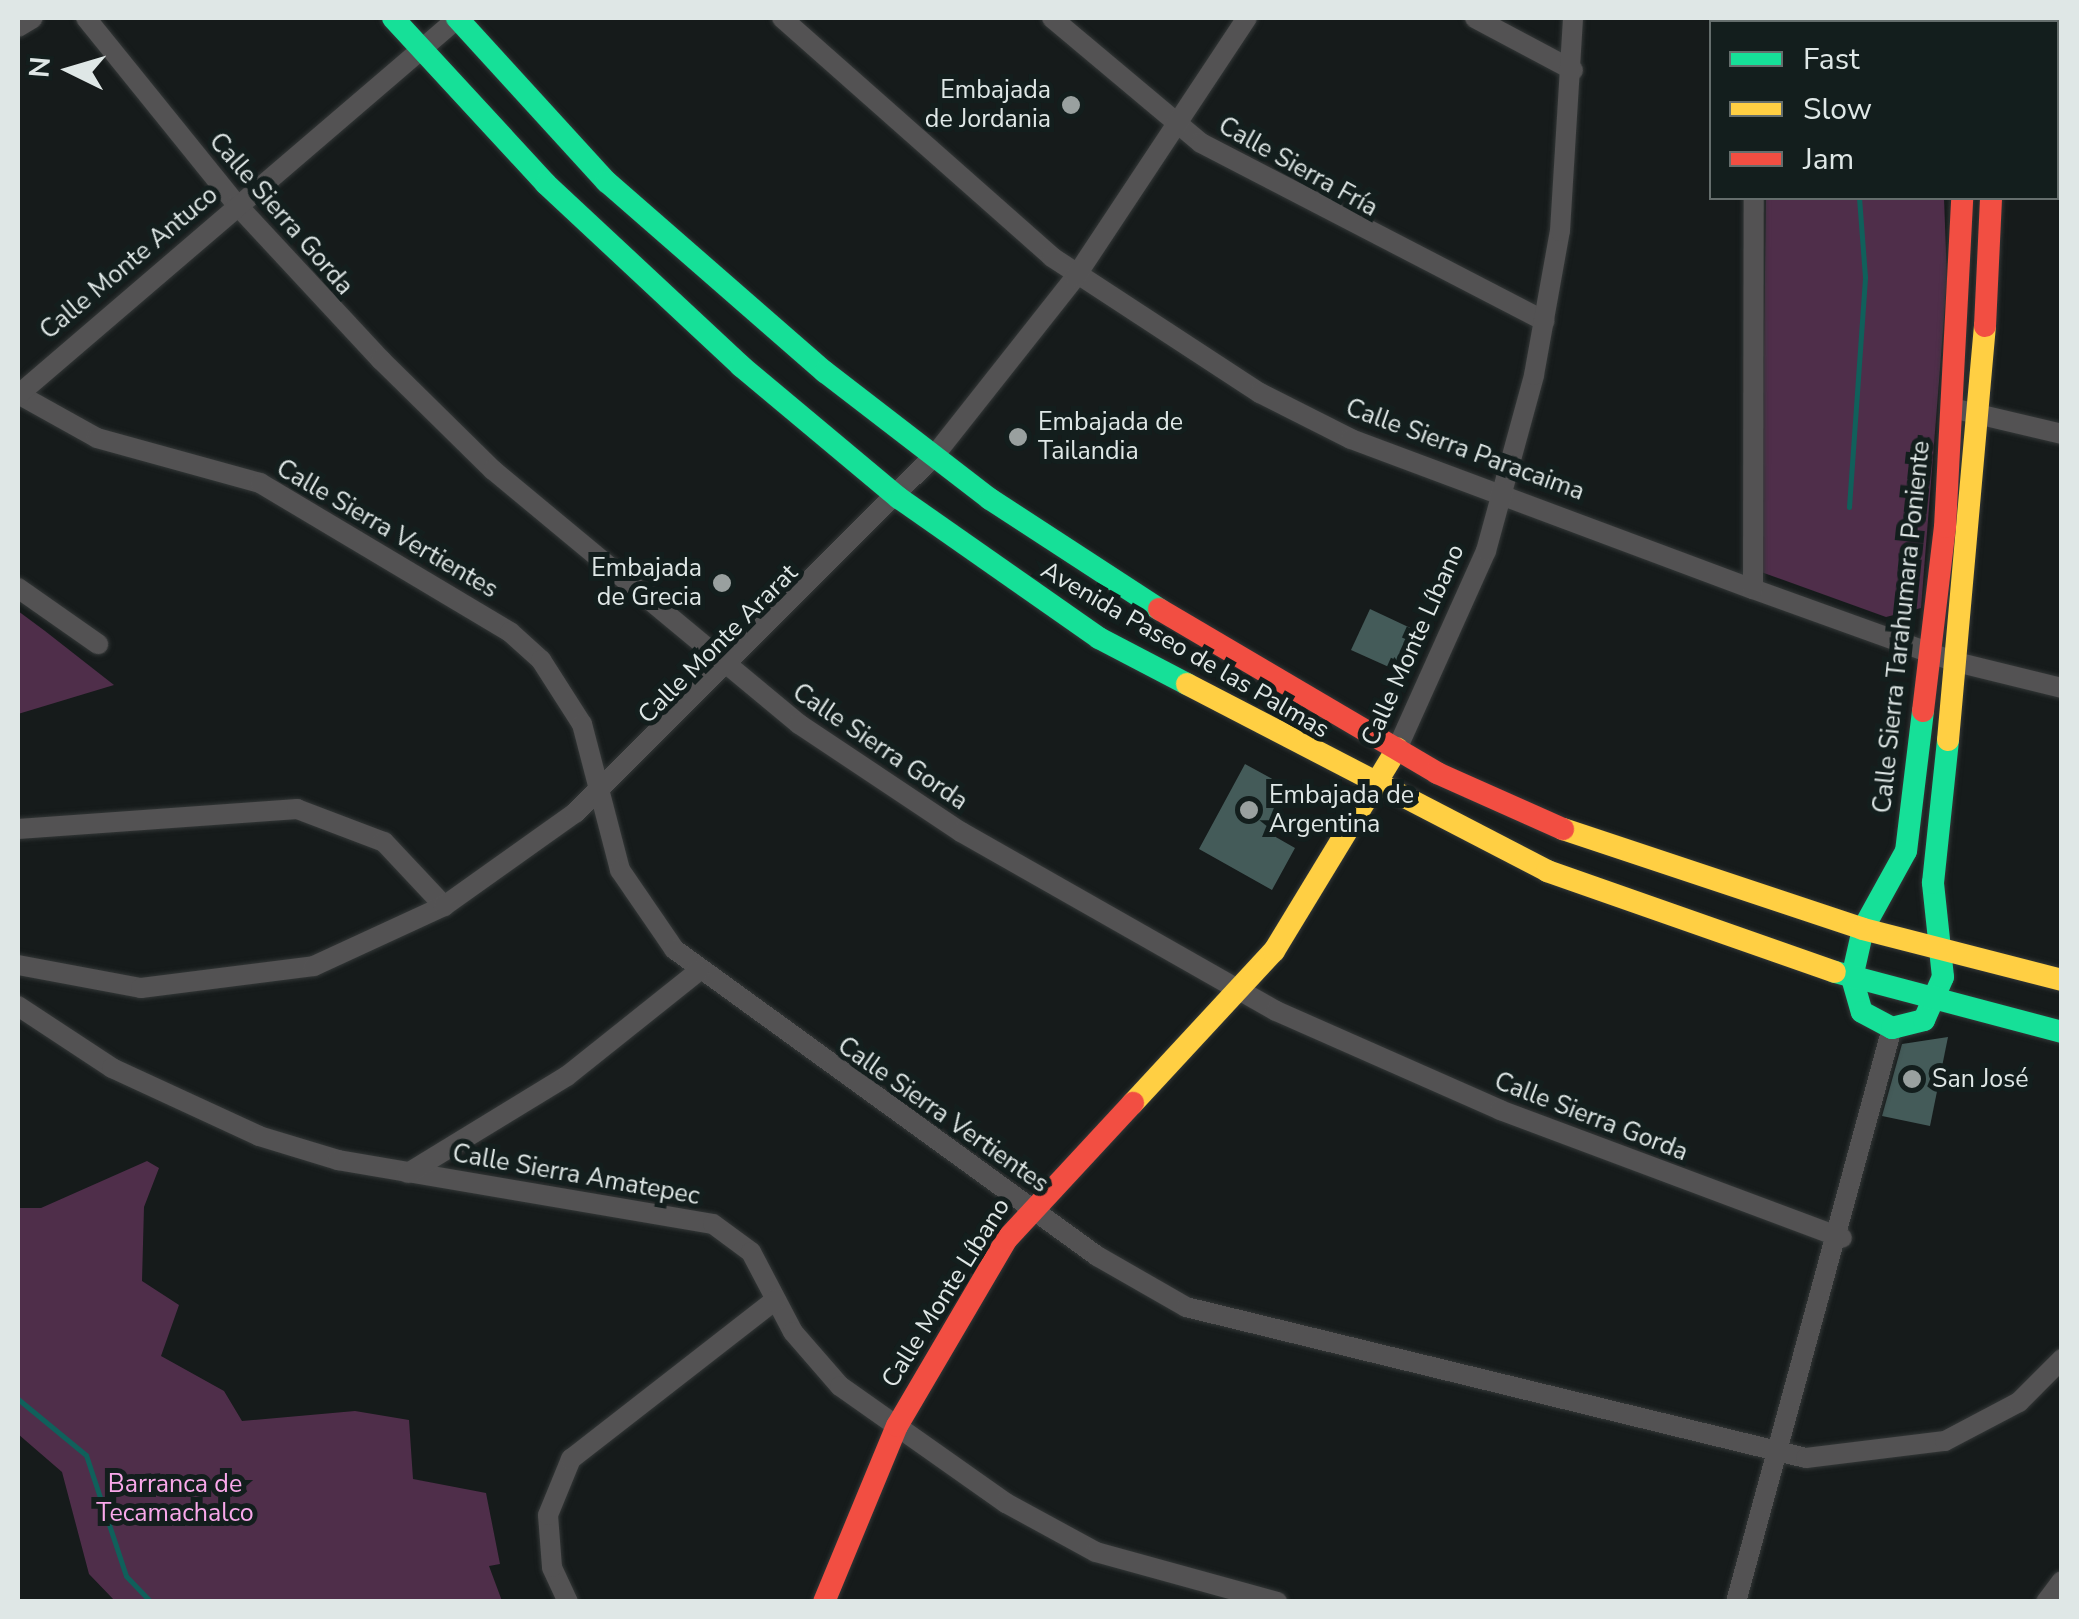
<!DOCTYPE html>
<html>
<head>
<meta charset="utf-8">
<style>
  body { margin:0 }
  #map { position:relative; width:2079px; height:1619px; overflow:hidden; background:#161b1b; font-family:"Nunito Sans",sans-serif }
  div>[style] { position:absolute }
  [style*='--x'] { left:calc(var(--x)*1px); top:calc(var(--y)*1px); width:calc(var(--w)*1px); rotate:calc(var(--a)*1deg) }
  .green>* { inset:0; background:#4f2e4a }
  .stream>* { height:5px; margin:-2.5px; padding:0 2.5px; transform-origin:2.5px; border-radius:2.5px; background:#10605b }
  .building>* { inset:0; background:#445b59 }
  .roads { filter:drop-shadow(0 0 2px #333737) drop-shadow(0 0 2px #333737) }
  .street>* { height:20px; margin:-10px; padding:0 10px; transform-origin:10px; border-radius:10px; background:#535253 }
  .fast>* { height:22px; margin:-11px; padding:0 11px; transform-origin:11px; border-radius:11px; background:#16e098 }
  .slow>* { height:22px; margin:-11px; padding:0 11px; transform-origin:11px; border-radius:11px; background:#ffcf43 }
  .jam>* { height:22px; margin:-11px; padding:0 11px; transform-origin:11px; border-radius:11px; background:#f24e42 }
  .dots>* { width:28px; height:28px; translate:-50% -50%; box-sizing:border-box; border:5px solid #131e1d; border-radius:50% }
  span { translate:-50% -50%; white-space:nowrap; text-align:center; line-height:1.15; -webkit-text-stroke:10px #131e1d; paint-order:stroke }
  .poi-label { font-size:25px; color:#dfe7e6 }
  .right { translate:-100% -50%; text-align:right }
  .left { translate:0 -50%; text-align:left }
  .street-label { font-size:25px; color:#dfe7e6 }
  .park-label { font-size:25px; color:#f9a8ea }
  .frame { position:absolute; inset:0; border:20px solid #dfe7e6; pointer-events:none }
  .legend { position:absolute; left:1709px; top:20px; width:350px; height:180px; box-sizing:border-box; background:#131e1d; border:2px solid #656e6d; margin:0; padding:12px 18px; list-style:none; font-size:30px; color:#dfe7e6 }
  .legend li { display:flex; align-items:center; gap:20px; height:50px }
  .legend b { width:50px; border:2px solid #656e6d }
  .north { position:absolute; left:20px; top:20px; width:100px; height:100px; -webkit-text-stroke:8px #131e1d; paint-order:stroke; rotate:275deg; font-size:28px; font-weight:700; line-height:40px; text-align:center; color:#dfe7e6 }
  .north::after { content:''; display:block; margin:auto; width:35px; height:45px; background:#dfe7e6; clip-path:polygon(50% 0,100% 100%,50% 72%,0 100%) }
</style>
</head>
<body>
<div id="map">
  <div class="green">
    <div style="clip-path:polygon(1756px 18px,1938px 18px,1938px 22px,1757px 22px)"></div>
    <div style="clip-path:polygon(1766px 198px,1944px 198px,1947px 280px,1921px 608px,1886px 617px,1761px 572px)"></div>
    <div style="clip-path:polygon(18px 611px,45px 631px,114px 685px,18px 714px)"></div>
    <div style="clip-path:polygon(147px 1161px,159px 1168px,144px 1207px,142px 1281px,179px 1305px,161px 1356px,224px 1391px,242px 1421px,355px 1411px,409px 1420px,413px 1479px,486px 1493px,500px 1564px,489px 1566px,502px 1601px,115px 1601px,89px 1574px,62px 1472px,18px 1434px,18px 1208px,41px 1208px)"></div>
  </div>
  <div class="stream">
    <div style="--x:1833;--y:18;--w:4;--a:76"></div>
    <div style="--x:1849;--y:507;--w:231;--a:-86"></div>
    <div style="--x:1865;--y:277;--w:79;--a:-94.3"></div>
    <div style="--x:18;--y:1399;--w:88;--a:39.5"></div>
    <div style="--x:86;--y:1455;--w:127;--a:71.7"></div>
    <div style="--x:126;--y:1576;--w:36;--a:46"></div>
  </div>
  <div class="building">
    <div style="clip-path:polygon(1370px 609px,1419px 632px,1400px 672px,1351px 650px)"></div>
    <div style="clip-path:polygon(1245px 764px,1289px 788px,1265px 831px,1295px 848px,1272px 890px,1199px 849px)"></div>
    <div style="clip-path:polygon(1948px 1037px,1930px 1126px,1882px 1116px,1902px 1044px)"></div>
  </div>
  <div class="roads">
    <div class="street">
      <div style="--x:86;--y:18;--w:240;--a:51.1"></div>
      <div style="--x:237;--y:205;--w:212;--a:47.1"></div>
      <div style="--x:381;--y:360;--w:157;--a:44.5"></div>
      <div style="--x:493;--y:470;--w:398;--a:39.7"></div>
      <div style="--x:799;--y:724;--w:195;--a:33.7"></div>
      <div style="--x:961;--y:832;--w:362;--a:29.6"></div>
      <div style="--x:1276;--y:1011;--w:245;--a:23.8"></div>
      <div style="--x:1500;--y:1110;--w:365;--a:20.5"></div>
      <div style="--x:782;--y:18;--w:361;--a:41.5"></div>
      <div style="--x:1052;--y:257;--w:249;--a:33.2"></div>
      <div style="--x:1260;--y:393;--w:102;--a:26.8"></div>
      <div style="--x:1351;--y:439;--w:429;--a:20.5"></div>
      <div style="--x:1753;--y:589;--w:216;--a:19.8"></div>
      <div style="--x:1956;--y:662;--w:109;--a:13.8"></div>
      <div style="--x:1052;--y:18;--w:194;--a:40"></div>
      <div style="--x:1201;--y:143;--w:387;--a:27.4"></div>
      <div style="--x:1475;--y:18;--w:111;--a:28"></div>
      <div style="--x:1737;--y:18;--w:4;--a:76"></div>
      <div style="--x:18;--y:27;--w:17;--a:-31"></div>
      <div style="--x:2056;--y:182;--w:6;--a:9"></div>
      <div style="--x:18;--y:394;--w:90;--a:29.1"></div>
      <div style="--x:97;--y:438;--w:169;--a:15.4"></div>
      <div style="--x:260;--y:483;--w:291;--a:30.8"></div>
      <div style="--x:510;--y:632;--w:42;--a:42.1"></div>
      <div style="--x:541;--y:660;--w:76;--a:57.4"></div>
      <div style="--x:582;--y:724;--w:151;--a:75.4"></div>
      <div style="--x:620;--y:870;--w:96;--a:55.6"></div>
      <div style="--x:674;--y:949;--w:523;--a:35.97"></div>
      <div style="--x:1097;--y:1256;--w:103;--a:29.8"></div>
      <div style="--x:1186;--y:1307;--w:638;--a:13.69"></div>
      <div style="--x:1806;--y:1458;--w:140;--a:-7"></div>
      <div style="--x:1945;--y:1441;--w:84;--a:-27.8"></div>
      <div style="--x:2019;--y:1402;--w:61;--a:-45"></div>
      <div style="--x:18;--y:395;--w:579;--a:-40.59"></div>
      <div style="--x:1952;--y:408;--w:113;--a:13.3"></div>
      <div style="--x:18;--y:588;--w:98;--a:35"></div>
      <div style="--x:1753;--y:589;--w:391;--a:-89.9"></div>
      <div style="--x:1397;--y:749;--w:217;--a:-65.8"></div>
      <div style="--x:1486;--y:551;--w:182;--a:-74.7"></div>
      <div style="--x:1534;--y:375;--w:146;--a:-79.8"></div>
      <div style="--x:1560;--y:231;--w:213;--a:-86.5"></div>
      <div style="--x:18;--y:829;--w:280;--a:-4.1"></div>
      <div style="--x:297;--y:809;--w:93;--a:20.8"></div>
      <div style="--x:384;--y:842;--w:88;--a:46.8"></div>
      <div style="--x:18;--y:965;--w:125;--a:10.6"></div>
      <div style="--x:141;--y:988;--w:174;--a:-7.2"></div>
      <div style="--x:314;--y:966;--w:143;--a:-24.8"></div>
      <div style="--x:444;--y:906;--w:161;--a:-35.4"></div>
      <div style="--x:575;--y:813;--w:506;--a:-44.84"></div>
      <div style="--x:934;--y:456;--w:229;--a:-51.7"></div>
      <div style="--x:1076;--y:276;--w:310;--a:-56.5"></div>
      <div style="--x:18;--y:1006;--w:113;--a:33.4"></div>
      <div style="--x:112;--y:1068;--w:162;--a:24.8"></div>
      <div style="--x:259;--y:1136;--w:83;--a:16.9"></div>
      <div style="--x:338;--y:1160;--w:380;--a:9.7"></div>
      <div style="--x:713;--y:1224;--w:47;--a:36.4"></div>
      <div style="--x:751;--y:1252;--w:90;--a:62.3"></div>
      <div style="--x:793;--y:1332;--w:72;--a:49"></div>
      <div style="--x:840;--y:1386;--w:203;--a:35.2"></div>
      <div style="--x:1006;--y:1503;--w:102;--a:28.6"></div>
      <div style="--x:1096;--y:1552;--w:188;--a:15.4"></div>
      <div style="--x:408;--y:1173;--w:186;--a:-31.4"></div>
      <div style="--x:567;--y:1076;--w:170;--a:-38.6"></div>
      <div style="--x:568;--y:1602;--w:38;--a:-115"></div>
      <div style="--x:552;--y:1567;--w:52;--a:-94.4"></div>
      <div style="--x:548;--y:1515;--w:61;--a:-67.7"></div>
      <div style="--x:571;--y:1459;--w:259;--a:-37.9"></div>
      <div style="--x:1736;--y:1602;--w:595;--a:-74.8"></div>
      <div style="--x:2046;--y:1602;--w:26;--a:-53"></div>
    </div>
    <div class="fast">
      <div style="--x:393;--y:18;--w:226;--a:47.3"></div>
      <div style="--x:546;--y:184;--w:267;--a:43"></div>
      <div style="--x:741;--y:366;--w:206;--a:39.9"></div>
      <div style="--x:899;--y:498;--w:244;--a:35"></div>
      <div style="--x:1099;--y:638;--w:99;--a:27.6"></div>
      <div style="--x:457;--y:18;--w:222;--a:47.6"></div>
      <div style="--x:607;--y:182;--w:289;--a:41.1"></div>
      <div style="--x:825;--y:372;--w:208;--a:37.6"></div>
      <div style="--x:990;--y:499;--w:202;--a:33.1"></div>
      <div style="--x:1961;--y:18;--w:4;--a:90"></div>
      <div style="--x:1988;--y:18;--w:4;--a:76"></div>
      <div style="--x:1923;--y:711;--w:141;--a:96.9"></div>
      <div style="--x:1906;--y:851;--w:89;--a:118.9"></div>
      <div style="--x:1863;--y:929;--w:50;--a:102.7"></div>
      <div style="--x:1852;--y:978;--w:35;--a:74"></div>
      <div style="--x:1862;--y:1012;--w:34;--a:28"></div>
      <div style="--x:1892;--y:1028;--w:33;--a:-14"></div>
      <div style="--x:1924;--y:1020;--w:47;--a:-66.2"></div>
      <div style="--x:1943;--y:977;--w:95;--a:-96.1"></div>
      <div style="--x:1933;--y:883;--w:144;--a:-84"></div>
      <div style="--x:1835;--y:972;--w:235;--a:14.8"></div>
    </div>
    <div class="slow">
      <div style="--x:1187;--y:684;--w:406;--a:27.4"></div>
      <div style="--x:1547;--y:871;--w:305;--a:19.3"></div>
      <div style="--x:1948;--y:740;--w:416;--a:-84.9"></div>
      <div style="--x:1563;--y:829;--w:316;--a:18.4"></div>
      <div style="--x:1863;--y:929;--w:205;--a:14.4"></div>
      <div style="--x:1133;--y:1103;--w:207;--a:-47.2"></div>
      <div style="--x:1274;--y:951;--w:237;--a:-58.7"></div>
    </div>
    <div class="jam">
      <div style="--x:1985;--y:326;--w:128;--a:-87.3"></div>
      <div style="--x:1159;--y:609;--w:323;--a:30.5"></div>
      <div style="--x:1437;--y:773;--w:138;--a:24"></div>
      <div style="--x:1923;--y:711;--w:185;--a:-83.2"></div>
      <div style="--x:1945;--y:527;--w:329;--a:-87"></div>
      <div style="--x:824;--y:1602;--w:191;--a:-67.5"></div>
      <div style="--x:897;--y:1426;--w:216;--a:-59.6"></div>
      <div style="--x:1006;--y:1240;--w:187;--a:-47.2"></div>
    </div>
  </div>
  <div class="dots">
    <div style="left:1071px;top:105px;background:#99a09f"></div>
    <div style="left:1018px;top:437px;background:#99a09f"></div>
    <div style="left:722px;top:583px;background:#99a09f"></div>
    <div style="left:1249px;top:810px;background:#99a09f"></div>
    <div style="left:1912px;top:1079px;background:#99a09f"></div>
  </div>
  <div class="poi-label">
    <span class="right" style="left:1051px;top:105px">Embajada<br>de Jordania</span>
    <span class="left" style="left:1038px;top:437px">Embajada de<br>Tailandia</span>
    <span class="right" style="left:702px;top:583px">Embajada<br>de Grecia</span>
    <span class="left" style="left:1269px;top:810px">Embajada de<br>Argentina</span>
    <span class="left" style="left:1932px;top:1079px">San José</span>
  </div>
  <div class="street-label">
    <span style="left:1298px;top:167px;rotate:29deg">Calle Sierra Fría</span>
    <span style="left:281px;top:214px;rotate:49deg">Calle Sierra Gorda</span>
    <span style="left:129px;top:263px;rotate:-40deg">Calle Monte Antuco</span>
    <span style="left:1465px;top:450px;rotate:20deg">Calle Sierra Paracaima</span>
    <span style="left:387px;top:529px;rotate:30deg">Calle Sierra Vertientes</span>
    <span style="left:1902px;top:627px;rotate:-84deg">Calle Sierra Tarahumara Poniente</span>
    <span style="left:718px;top:644px;rotate:-45deg">Calle Monte Ararat</span>
    <span style="left:1413px;top:645px;rotate:-66deg">Calle Monte Líbano</span>
    <span style="left:1185px;top:650px;rotate:30deg">Avenida Paseo de las Palmas</span>
    <span style="left:880px;top:747px;rotate:34deg">Calle Sierra Gorda</span>
    <span style="left:943px;top:1115px;rotate:35deg">Calle Sierra Vertientes</span>
    <span style="left:1591px;top:1117px;rotate:21deg">Calle Sierra Gorda</span>
    <span style="left:576px;top:1175px;rotate:10deg">Calle Sierra Amatepec</span>
    <span style="left:946px;top:1293px;rotate:-58deg">Calle Monte Líbano</span>
  </div>
  <div class="park-label">
    <span style="left:175px;top:1499px">Barranca de<br>Tecamachalco</span>
  </div>
  <div class="frame"></div>
  <ul class="legend">
  <li><b style="height:12px;background:#16e098"></b>Fast</li>
  <li><b style="height:12px;background:#ffcf43"></b>Slow</li>
  <li><b style="height:12px;background:#f24e42"></b>Jam</li>
  </ul>
  <div class="north">N</div>
</div>
</body>
</html>
